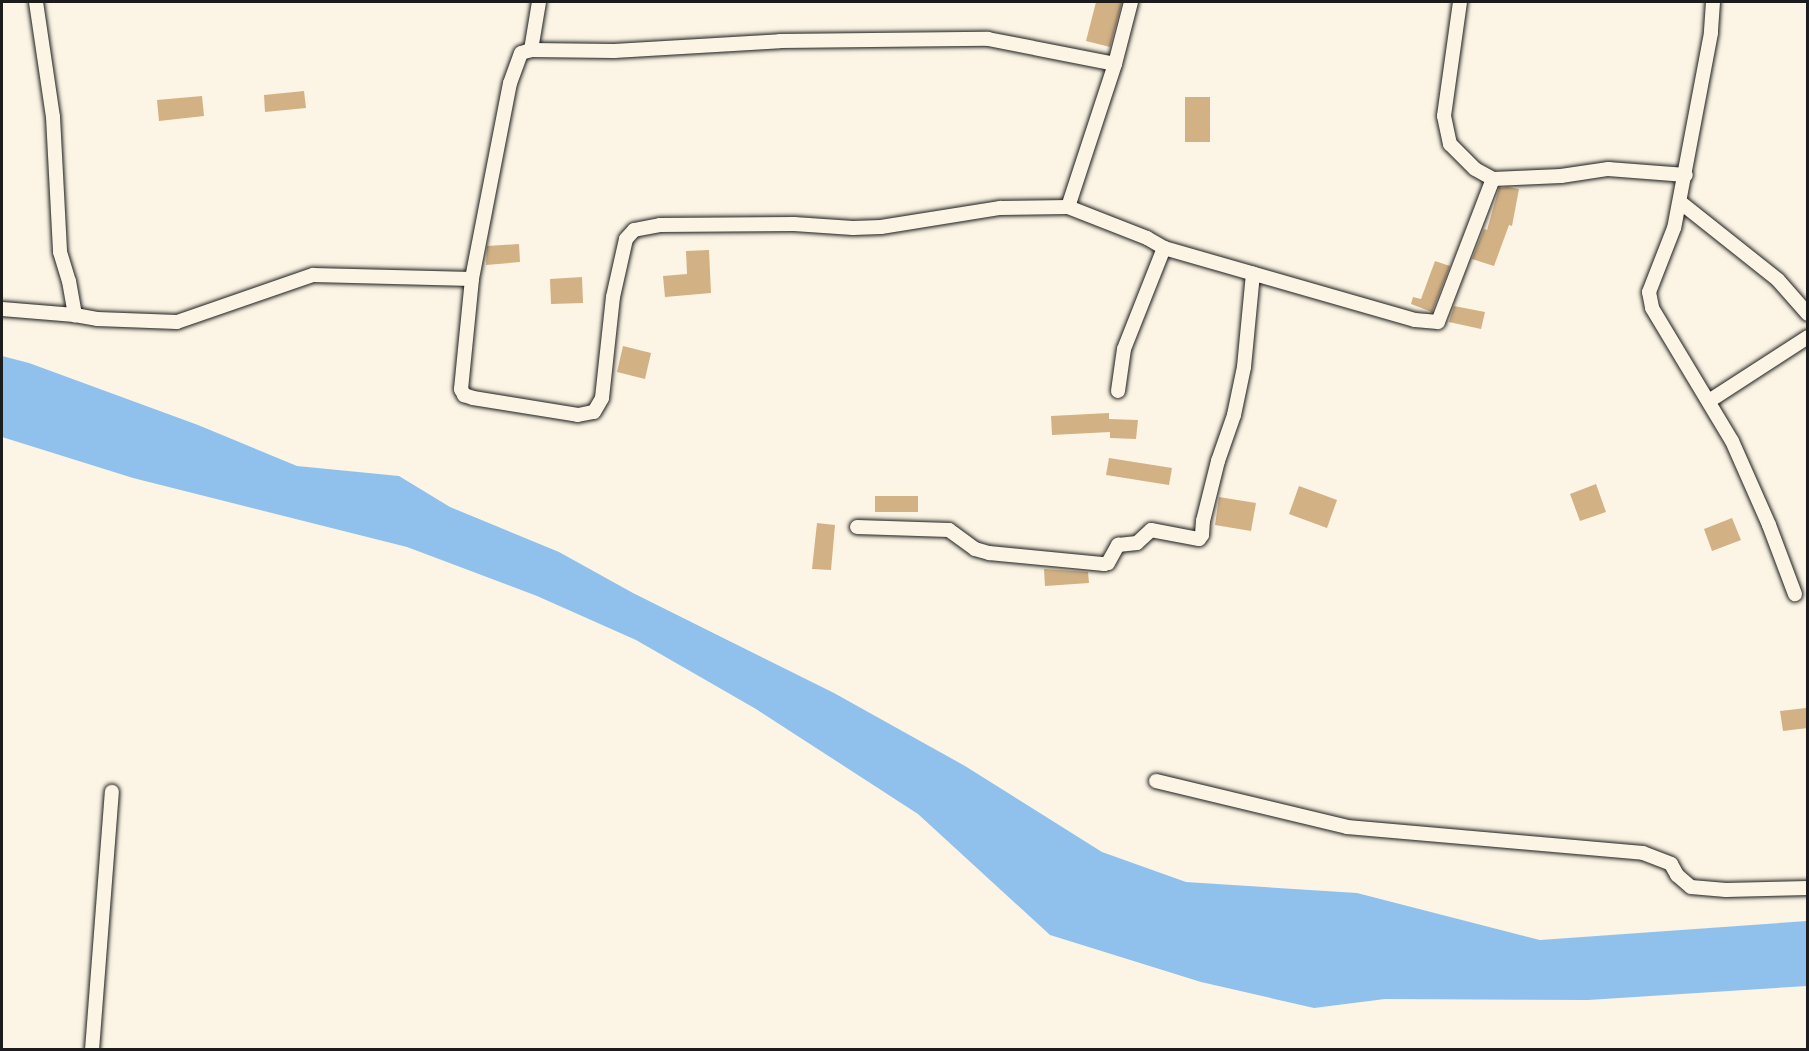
<!DOCTYPE html>
<html>
<head>
<meta charset="utf-8">
<style>
  body { margin:0 }
  #map { position:relative; width:1809px; height:1051px; overflow:hidden; background:#fcf5e5; font-family:Dekko,sans-serif }
  div>[style] { position:absolute }
  [style*='--x'] { left:calc(var(--x)*1px); top:calc(var(--y)*1px); width:calc(var(--w)*1px); rotate:calc(var(--a)*1deg) }
  .water>* { inset:0; background:#90c1ec }
  .building>* { inset:0; background:#d2b185 }
  .roads { filter:drop-shadow(0 0 2px #1c1c1c) drop-shadow(0 0 2px #1c1c1c) }
  .minor>* { height:14px; margin:-7px; padding:0 7px; transform-origin:7px; border-radius:7px; background:#fcf5e5 }
  span { translate:-50% -50%; white-space:nowrap; text-align:center; line-height:1.15; -webkit-text-stroke:5px #fcf5e5; paint-order:stroke }
  .frame { position:absolute; inset:0; border:3px solid #1c1c1c; pointer-events:none }
</style>
</head>
<body>
<div id="map">
  <div class="water">
    <div style="clip-path:polygon(2px 356px,29px 363px,198px 425px,297px 466px,399px 476px,450px 507px,559px 552px,633px 593px,834px 693px,965px 766px,1102px 852px,1186px 882px,1357px 893px,1540px 940px,1807px 921px,1807px 986px,1588px 1000px,1385px 999px,1314px 1008px,1201px 982px,1050px 935px,918px 814px,756px 709px,636px 640px,537px 596px,407px 547px,133px 478px,2px 437px)"></div>
  </div>
  <div class="building">
    <div style="clip-path:polygon(1096px 2px,1122px 2px,1110px 47px,1086px 41px)"></div>
    <div style="clip-path:polygon(304px 91px,306px 108px,265px 112px,264px 95px)"></div>
    <div style="clip-path:polygon(202px 96px,204px 116px,159px 121px,157px 100px)"></div>
    <div style="clip-path:polygon(1185px 97px,1210px 97px,1210px 142px,1185px 142px)"></div>
    <div style="clip-path:polygon(1508px 187px,1519px 189px,1512px 226px,1509px 225px,1494px 266px,1472px 259px,1484px 229px,1487px 230px,1499px 188px)"></div>
    <div style="clip-path:polygon(519px 244px,520px 262px,486px 265px,487px 246px)"></div>
    <div style="clip-path:polygon(709px 250px,711px 293px,665px 297px,663px 276px,687px 274px,686px 251px)"></div>
    <div style="clip-path:polygon(1435px 261px,1450px 266px,1432px 312px,1411px 304px,1413px 297px,1421px 299px)"></div>
    <div style="clip-path:polygon(582px 277px,583px 303px,551px 304px,550px 279px)"></div>
    <div style="clip-path:polygon(1454px 306px,1485px 312px,1481px 329px,1449px 322px)"></div>
    <div style="clip-path:polygon(623px 346px,651px 353px,645px 379px,617px 372px)"></div>
    <div style="clip-path:polygon(1109px 413px,1109px 419px,1138px 420px,1136px 439px,1110px 438px,1110px 432px,1052px 435px,1051px 416px)"></div>
    <div style="clip-path:polygon(1109px 458px,1172px 468px,1169px 485px,1106px 475px)"></div>
    <div style="clip-path:polygon(1596px 484px,1606px 512px,1580px 521px,1570px 494px)"></div>
    <div style="clip-path:polygon(1299px 486px,1337px 500px,1327px 528px,1289px 514px)"></div>
    <div style="clip-path:polygon(875px 496px,918px 496px,918px 512px,875px 512px)"></div>
    <div style="clip-path:polygon(1219px 497px,1256px 503px,1251px 531px,1215px 525px)"></div>
    <div style="clip-path:polygon(1732px 518px,1741px 540px,1712px 551px,1704px 529px)"></div>
    <div style="clip-path:polygon(817px 523px,835px 525px,831px 570px,812px 569px)"></div>
    <div style="clip-path:polygon(1044px 569px,1088px 572px,1089px 583px,1045px 586px)"></div>
    <div style="clip-path:polygon(1806px 708px,1808px 728px,1783px 731px,1780px 711px)"></div>
  </div>
  <div class="roads">
    <div class="minor">
      <div style="--x:36;--y:2;--w:116;--a:81.6"></div>
      <div style="--x:53;--y:117;--w:135;--a:87"></div>
      <div style="--x:60;--y:252;--w:30;--a:73"></div>
      <div style="--x:69;--y:281;--w:35;--a:80"></div>
      <div style="--x:75;--y:315;--w:22;--a:10"></div>
      <div style="--x:97;--y:319;--w:80;--a:2.1"></div>
      <div style="--x:177;--y:322;--w:144;--a:-19.1"></div>
      <div style="--x:313;--y:275;--w:159;--a:1.4"></div>
      <div style="--x:539;--y:2;--w:49;--a:99.5"></div>
      <div style="--x:531;--y:50;--w:10;--a:163"></div>
      <div style="--x:521;--y:53;--w:32;--a:110"></div>
      <div style="--x:510;--y:83;--w:200;--a:101"></div>
      <div style="--x:472;--y:279;--w:111;--a:95.7"></div>
      <div style="--x:461;--y:389;--w:7;--a:63"></div>
      <div style="--x:464;--y:395;--w:9;--a:18"></div>
      <div style="--x:473;--y:398;--w:106;--a:9.2"></div>
      <div style="--x:578;--y:415;--w:16;--a:-11"></div>
      <div style="--x:594;--y:412;--w:16;--a:-60"></div>
      <div style="--x:602;--y:398;--w:102;--a:-83.8"></div>
      <div style="--x:613;--y:297;--w:59;--a:-77.4"></div>
      <div style="--x:626;--y:239;--w:12;--a:-48"></div>
      <div style="--x:634;--y:230;--w:26;--a:-11"></div>
      <div style="--x:660;--y:225;--w:134;--a:-0.4"></div>
      <div style="--x:794;--y:224;--w:59;--a:3.9"></div>
      <div style="--x:853;--y:228;--w:28;--a:-2"></div>
      <div style="--x:881;--y:227;--w:121;--a:-9.1"></div>
      <div style="--x:1000;--y:208;--w:68;--a:-0.8"></div>
      <div style="--x:1068;--y:207;--w:151;--a:-71.8"></div>
      <div style="--x:1115;--y:64;--w:64;--a:-75.5"></div>
      <div style="--x:1460;--y:2;--w:115;--a:98"></div>
      <div style="--x:1444;--y:116;--w:29;--a:78"></div>
      <div style="--x:1450;--y:144;--w:35;--a:45"></div>
      <div style="--x:1475;--y:169;--w:21;--a:29"></div>
      <div style="--x:1493;--y:179;--w:68;--a:-2.5"></div>
      <div style="--x:1561;--y:176;--w:48;--a:-8.5"></div>
      <div style="--x:1608;--y:169;--w:78;--a:4.4"></div>
      <div style="--x:1713;--y:2;--w:31;--a:94"></div>
      <div style="--x:1711;--y:33;--w:198;--a:100.7"></div>
      <div style="--x:1674;--y:228;--w:69;--a:111.3"></div>
      <div style="--x:1649;--y:292;--w:16;--a:79"></div>
      <div style="--x:1652;--y:308;--w:155;--a:59"></div>
      <div style="--x:1732;--y:441;--w:92;--a:66.2"></div>
      <div style="--x:1769;--y:525;--w:74;--a:69.4"></div>
      <div style="--x:531;--y:50;--w:83;--a:0.7"></div>
      <div style="--x:614;--y:51;--w:166;--a:-3.4"></div>
      <div style="--x:780;--y:41;--w:208;--a:-0.6"></div>
      <div style="--x:988;--y:39;--w:129;--a:11.1"></div>
      <div style="--x:1680;--y:202;--w:125;--a:38.5"></div>
      <div style="--x:1778;--y:280;--w:45;--a:48.6"></div>
      <div style="--x:1068;--y:207;--w:85;--a:21.4"></div>
      <div style="--x:1147;--y:238;--w:20;--a:30"></div>
      <div style="--x:1164;--y:248;--w:261;--a:16"></div>
      <div style="--x:1415;--y:320;--w:23;--a:5"></div>
      <div style="--x:1438;--y:322;--w:153;--a:-69"></div>
      <div style="--x:2;--y:309;--w:73;--a:4.7"></div>
      <div style="--x:1118;--y:391;--w:42;--a:-81.9"></div>
      <div style="--x:1124;--y:349;--w:109;--a:-68.4"></div>
      <div style="--x:1709;--y:401;--w:118;--a:-32.9"></div>
      <div style="--x:857;--y:527;--w:92;--a:1.9"></div>
      <div style="--x:949;--y:530;--w:32;--a:36"></div>
      <div style="--x:975;--y:549;--w:15;--a:16"></div>
      <div style="--x:989;--y:553;--w:116;--a:5.5"></div>
      <div style="--x:1104;--y:564;--w:4;--a:-14"></div>
      <div style="--x:1108;--y:563;--w:21;--a:-61"></div>
      <div style="--x:1118;--y:545;--w:19;--a:-6"></div>
      <div style="--x:1137;--y:543;--w:19;--a:-43"></div>
      <div style="--x:1151;--y:530;--w:49;--a:10.6"></div>
      <div style="--x:1199;--y:539;--w:5;--a:-53"></div>
      <div style="--x:1202;--y:535;--w:14;--a:-86"></div>
      <div style="--x:1203;--y:521;--w:62;--a:-76"></div>
      <div style="--x:1218;--y:461;--w:49;--a:-70.8"></div>
      <div style="--x:1234;--y:415;--w:49;--a:-78.2"></div>
      <div style="--x:1244;--y:367;--w:94;--a:-84.5"></div>
      <div style="--x:1156;--y:781;--w:196;--a:13.5"></div>
      <div style="--x:1347;--y:827;--w:297;--a:5"></div>
      <div style="--x:1643;--y:853;--w:30;--a:21"></div>
      <div style="--x:1671;--y:864;--w:13;--a:61"></div>
      <div style="--x:1677;--y:875;--w:18;--a:41"></div>
      <div style="--x:1691;--y:887;--w:35;--a:5"></div>
      <div style="--x:1726;--y:890;--w:82;--a:-1.4"></div>
      <div style="--x:92;--y:1050;--w:259;--a:-85.6"></div>
    </div>
  </div>
  <div class="frame"></div>
</div>
</body>
</html>
